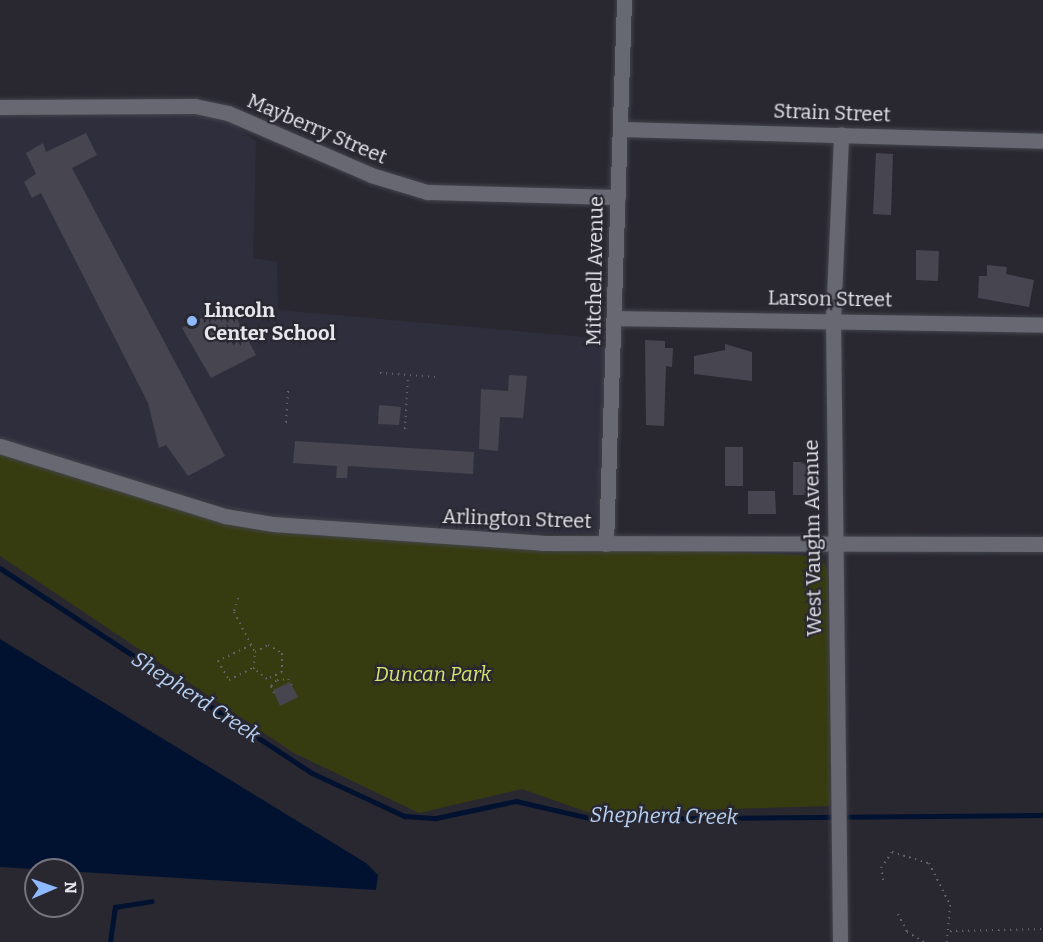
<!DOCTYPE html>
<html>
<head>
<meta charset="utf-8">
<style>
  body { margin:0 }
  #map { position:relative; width:1043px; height:942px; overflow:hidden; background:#292831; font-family:Bitter,serif }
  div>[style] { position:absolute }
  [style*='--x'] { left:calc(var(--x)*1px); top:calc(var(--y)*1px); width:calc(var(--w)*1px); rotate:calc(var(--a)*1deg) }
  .built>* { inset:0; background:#2f2e3d }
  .green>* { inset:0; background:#363c0f }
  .water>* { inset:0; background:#001230 }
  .stream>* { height:4.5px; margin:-2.25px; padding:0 2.25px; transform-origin:2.25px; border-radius:2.25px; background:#001230 }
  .building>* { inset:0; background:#474650 }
  .path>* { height:2px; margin-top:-1px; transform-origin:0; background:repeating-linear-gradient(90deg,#66656d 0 1.5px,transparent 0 6px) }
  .roads { filter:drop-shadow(0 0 2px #44444c) drop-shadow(0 0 2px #44444c) }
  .minor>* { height:15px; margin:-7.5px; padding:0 7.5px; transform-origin:7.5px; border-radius:7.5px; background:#686872 }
  .dots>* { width:16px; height:16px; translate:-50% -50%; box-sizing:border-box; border:3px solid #292831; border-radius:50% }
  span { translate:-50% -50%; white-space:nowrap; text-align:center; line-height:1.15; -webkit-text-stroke:4.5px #292831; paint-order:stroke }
  .street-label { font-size:20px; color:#e7e6ed }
  .poi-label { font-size:20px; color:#e7e6ed; font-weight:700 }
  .left { translate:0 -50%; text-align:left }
  .park-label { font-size:20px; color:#d5e570; font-style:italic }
  .water-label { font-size:21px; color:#b6d1f4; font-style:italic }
  .north { position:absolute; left:24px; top:858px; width:60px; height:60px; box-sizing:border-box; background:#292831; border:2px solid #75747c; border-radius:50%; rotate:88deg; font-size:16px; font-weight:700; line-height:24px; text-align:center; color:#e7e6ed }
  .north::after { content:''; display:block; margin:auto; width:21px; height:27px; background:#8eb9fd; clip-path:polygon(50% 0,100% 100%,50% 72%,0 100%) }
</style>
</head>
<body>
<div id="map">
  <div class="built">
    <div style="clip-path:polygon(163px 108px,227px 121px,256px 141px,253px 258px,277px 262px,278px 310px,607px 339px,596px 533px,487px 533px,259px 516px,0 439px,0 115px)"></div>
  </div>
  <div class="green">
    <div style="clip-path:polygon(0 454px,244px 526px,312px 535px,821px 556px,828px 571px,830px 806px,590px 813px,522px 789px,419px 813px,294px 753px,0 556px)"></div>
  </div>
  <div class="water">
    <div style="clip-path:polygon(0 639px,366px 863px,378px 875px,376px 890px,0 867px)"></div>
  </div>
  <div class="stream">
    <div style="--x:0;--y:568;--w:371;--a:33.3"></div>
    <div style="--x:310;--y:772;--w:105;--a:24.9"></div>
    <div style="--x:405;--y:816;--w:31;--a:4"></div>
    <div style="--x:436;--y:818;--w:82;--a:-12"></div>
    <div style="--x:516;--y:801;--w:80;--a:13"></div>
    <div style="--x:594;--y:819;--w:449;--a:-0.5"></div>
    <div style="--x:110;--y:942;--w:35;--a:-82"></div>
    <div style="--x:115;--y:907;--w:37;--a:-9"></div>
  </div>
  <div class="building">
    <div style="clip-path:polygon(86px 133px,97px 155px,72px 168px,225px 456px,188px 476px,166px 445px,159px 448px,148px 403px,41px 193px,32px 198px,24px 182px,36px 174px,26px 153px,43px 143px,46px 152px)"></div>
    <div style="clip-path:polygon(876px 153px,893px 154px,891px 215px,873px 214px)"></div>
    <div style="clip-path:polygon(916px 250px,939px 251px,938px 281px,916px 280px)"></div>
    <div style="clip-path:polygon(987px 265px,1007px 267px,1006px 274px,1034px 280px,1029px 307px,978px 298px,979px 276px,987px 276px)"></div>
    <div style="clip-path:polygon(229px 304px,256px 355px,211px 378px,182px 328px)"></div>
    <div style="clip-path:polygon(645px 340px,665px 341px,665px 348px,673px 348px,672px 367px,666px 366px,664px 426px,646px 425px)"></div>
    <div style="clip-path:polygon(725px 344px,752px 352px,752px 381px,694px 374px,694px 356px,725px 350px)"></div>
    <div style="clip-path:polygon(509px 375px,527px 376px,523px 418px,500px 417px,498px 451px,479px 449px,481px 389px,508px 391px)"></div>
    <div style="clip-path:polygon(379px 405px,401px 407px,399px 425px,378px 424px)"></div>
    <div style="clip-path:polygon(295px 441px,474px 452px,473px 474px,348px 466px,347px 478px,336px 478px,337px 466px,293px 463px)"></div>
    <div style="clip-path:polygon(725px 447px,743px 447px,743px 486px,725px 486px)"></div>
    <div style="clip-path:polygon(793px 462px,812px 462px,812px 495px,793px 495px)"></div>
    <div style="clip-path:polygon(748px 491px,775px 491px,776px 514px,748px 514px)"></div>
    <div style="clip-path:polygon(290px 682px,298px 697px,280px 706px,273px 690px)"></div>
  </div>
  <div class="path">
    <div style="--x:380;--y:373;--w:57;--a:4"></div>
    <div style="--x:288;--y:391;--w:31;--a:94"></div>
    <div style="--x:286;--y:422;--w:4;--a:0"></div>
    <div style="--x:405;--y:429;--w:54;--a:-86.8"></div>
    <div style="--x:238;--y:598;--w:15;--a:106"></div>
    <div style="--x:234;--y:612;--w:45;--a:62.3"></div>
    <div style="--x:255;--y:652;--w:15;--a:-28"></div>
    <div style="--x:268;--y:645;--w:16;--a:30"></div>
    <div style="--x:282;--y:653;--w:19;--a:90"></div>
    <div style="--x:282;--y:672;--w:17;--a:155"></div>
    <div style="--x:267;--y:679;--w:16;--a:-142"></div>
    <div style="--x:254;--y:669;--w:17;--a:-87"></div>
    <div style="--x:251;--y:645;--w:37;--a:154"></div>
    <div style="--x:218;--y:661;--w:22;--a:60"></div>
    <div style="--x:229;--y:680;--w:28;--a:-27"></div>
    <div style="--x:274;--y:693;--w:8;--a:-113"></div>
    <div style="--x:271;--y:686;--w:8;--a:-45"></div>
    <div style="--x:277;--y:680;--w:11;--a:-5"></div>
    <div style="--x:288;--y:679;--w:7;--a:56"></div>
    <div style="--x:883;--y:880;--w:12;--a:-99"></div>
    <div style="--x:881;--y:868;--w:19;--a:-55"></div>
    <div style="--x:892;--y:852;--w:39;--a:17"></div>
    <div style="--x:929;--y:863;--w:47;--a:63.4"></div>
    <div style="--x:950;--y:905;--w:37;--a:95"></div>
    <div style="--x:898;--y:914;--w:20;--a:63"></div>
    <div style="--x:907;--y:932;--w:20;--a:30"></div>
    <div style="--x:950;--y:931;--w:93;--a:-1.2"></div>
  </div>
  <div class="roads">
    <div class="minor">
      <div style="--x:0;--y:107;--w:195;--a:-0.3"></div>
      <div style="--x:195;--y:106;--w:34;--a:12"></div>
      <div style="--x:228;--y:113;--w:156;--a:23.4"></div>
      <div style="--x:371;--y:175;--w:59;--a:16.9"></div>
      <div style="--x:427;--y:192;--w:191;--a:1.5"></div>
      <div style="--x:620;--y:129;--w:423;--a:1.6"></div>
      <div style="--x:616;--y:318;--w:427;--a:0.9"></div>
      <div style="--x:0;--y:446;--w:236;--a:17.3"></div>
      <div style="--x:225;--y:516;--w:49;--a:9.5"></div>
      <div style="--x:273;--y:524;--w:270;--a:4"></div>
      <div style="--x:542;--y:543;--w:501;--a:0.11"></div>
      <div style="--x:606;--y:544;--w:544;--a:-88.1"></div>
      <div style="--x:840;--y:942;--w:622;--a:-90.64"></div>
      <div style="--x:833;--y:320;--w:186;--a:-87.5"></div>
    </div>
  </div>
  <div class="dots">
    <div style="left:192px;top:321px;background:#8eb9fd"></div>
  </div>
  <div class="street-label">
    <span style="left:832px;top:113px;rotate:2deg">Strain Street</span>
    <span style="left:317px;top:129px;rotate:23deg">Mayberry Street</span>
    <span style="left:595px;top:271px;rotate:-89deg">Mitchell Avenue</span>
    <span style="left:830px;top:299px;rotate:1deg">Larson Street</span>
    <span style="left:517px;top:519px;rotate:2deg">Arlington Street</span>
    <span style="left:813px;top:538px;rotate:-91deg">West Vaughn Avenue</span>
  </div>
  <div class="poi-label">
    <span class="left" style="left:204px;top:322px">Lincoln<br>Center School</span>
  </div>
  <div class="park-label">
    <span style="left:433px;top:674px">Duncan Park</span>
  </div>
  <div class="water-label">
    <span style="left:196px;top:697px;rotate:33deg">Shepherd Creek</span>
    <span style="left:664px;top:816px;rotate:1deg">Shepherd Creek</span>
  </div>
  <div class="north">N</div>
</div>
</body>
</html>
